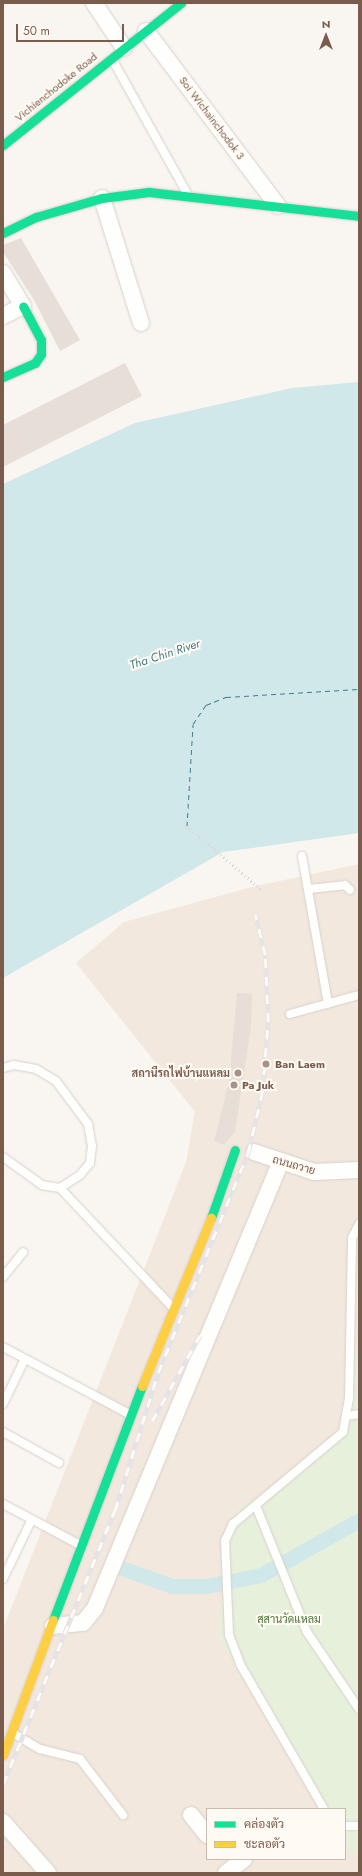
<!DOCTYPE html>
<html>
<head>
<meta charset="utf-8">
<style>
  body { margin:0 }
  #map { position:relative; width:362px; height:1876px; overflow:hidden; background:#f9f5f0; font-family:Jost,Sarabun,sans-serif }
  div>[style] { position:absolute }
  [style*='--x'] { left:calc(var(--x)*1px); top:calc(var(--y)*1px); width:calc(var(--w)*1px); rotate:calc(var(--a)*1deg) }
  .residential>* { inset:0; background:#f2e8de }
  .green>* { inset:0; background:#e7f0db }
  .water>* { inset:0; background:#d0e8ea }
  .canal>* { height:15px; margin:-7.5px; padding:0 7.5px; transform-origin:7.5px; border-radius:7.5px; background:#d0e8ea }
  .ferry>* { height:1px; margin-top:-0.5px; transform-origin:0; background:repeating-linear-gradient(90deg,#437c86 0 5px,transparent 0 9px) }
  .building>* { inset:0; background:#e6ded7 }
  .path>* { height:2.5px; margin-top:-1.25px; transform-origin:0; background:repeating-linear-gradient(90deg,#dcd5d0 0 1px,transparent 0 4px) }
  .roads { filter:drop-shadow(0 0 1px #d7d1cb) drop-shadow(0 0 1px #d7d1cb) }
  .lane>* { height:8px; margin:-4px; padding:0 4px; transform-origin:4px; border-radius:4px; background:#fefefd }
  .street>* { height:16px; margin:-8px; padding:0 8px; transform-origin:8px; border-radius:8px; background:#fefefd }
  .fast>* { height:9px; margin:-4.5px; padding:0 4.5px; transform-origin:4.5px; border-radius:4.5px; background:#16e098 }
  .slow>* { height:9px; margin:-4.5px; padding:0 4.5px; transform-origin:4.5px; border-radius:4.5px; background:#ffcf43 }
  .rail>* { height:4.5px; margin-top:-2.25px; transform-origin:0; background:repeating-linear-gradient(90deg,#fffaf3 0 9px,#e6e3e7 0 18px); box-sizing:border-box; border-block:1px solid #e6e3e7 }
  .dots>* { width:11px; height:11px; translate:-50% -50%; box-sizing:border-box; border:2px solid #fffaf3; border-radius:50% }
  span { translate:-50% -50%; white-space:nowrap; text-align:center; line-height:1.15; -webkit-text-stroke:4px #fffaf3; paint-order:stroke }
  .street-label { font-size:11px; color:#7a5c4d }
  .poi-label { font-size:11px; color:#7a5c4d; font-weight:700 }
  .left { translate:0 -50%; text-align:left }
  .right { translate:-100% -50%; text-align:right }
  .park-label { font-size:11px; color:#537a41 }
  .water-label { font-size:12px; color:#437c86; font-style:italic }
  .frame { position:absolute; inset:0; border:4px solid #7a5c4d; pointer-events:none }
  .legend { position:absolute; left:206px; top:1808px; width:140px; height:52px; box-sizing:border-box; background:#fffaf3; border:1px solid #cabbb1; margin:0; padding:5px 7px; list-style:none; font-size:12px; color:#7a5c4d }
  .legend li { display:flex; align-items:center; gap:8px; height:20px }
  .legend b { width:20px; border:1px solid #cabbb1 }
  .north { position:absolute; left:306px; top:16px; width:40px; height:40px; -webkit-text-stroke:3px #fffaf3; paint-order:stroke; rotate:0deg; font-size:11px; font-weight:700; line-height:16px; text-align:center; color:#7a5c4d }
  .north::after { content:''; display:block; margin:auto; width:14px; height:18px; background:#7a5c4d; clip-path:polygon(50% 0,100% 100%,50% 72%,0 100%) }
  .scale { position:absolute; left:16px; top:24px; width:108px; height:18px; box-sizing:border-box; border:2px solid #7a5c4d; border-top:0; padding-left:5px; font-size:12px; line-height:14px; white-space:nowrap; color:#7a5c4d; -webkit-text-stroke:3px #fffaf3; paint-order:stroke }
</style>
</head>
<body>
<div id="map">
  <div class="residential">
    <div style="clip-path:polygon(evenodd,359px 864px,359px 1873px,3px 1873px,3px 1629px,186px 1162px,195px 1112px,76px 963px,124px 922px,252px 887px,359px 864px,207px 1809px,345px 1809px,345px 1859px,207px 1859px,207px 1809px)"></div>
  </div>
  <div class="green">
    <div style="clip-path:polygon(355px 1352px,359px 1352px,359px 1851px,352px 1856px,345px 1844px,345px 1809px,324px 1809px,218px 1638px,229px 1520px,246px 1503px,313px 1466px,349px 1428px)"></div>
  </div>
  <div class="water">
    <div style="clip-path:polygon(359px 382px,359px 833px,223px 852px,3px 978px,3px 484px,135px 423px,292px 388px)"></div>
  </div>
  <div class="canal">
    <div style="--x:122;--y:1568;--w:53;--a:19.8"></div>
    <div style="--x:172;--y:1586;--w:35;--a:0"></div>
    <div style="--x:207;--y:1586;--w:55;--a:-11.5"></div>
    <div style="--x:261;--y:1575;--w:112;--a:-29.3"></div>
  </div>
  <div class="ferry">
    <div style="--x:187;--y:826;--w:102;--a:-86.6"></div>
    <div style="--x:193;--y:724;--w:23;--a:-56"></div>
    <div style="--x:206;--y:705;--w:22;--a:-22"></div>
    <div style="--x:226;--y:697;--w:133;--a:-3.4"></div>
  </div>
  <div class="building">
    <div style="clip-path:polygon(21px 238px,80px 340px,60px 351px,34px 300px,3px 252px,3px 245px)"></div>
    <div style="clip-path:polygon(125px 363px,142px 396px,3px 467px,3px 425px)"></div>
    <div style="clip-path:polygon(237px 993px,252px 994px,251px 1026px,235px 1132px,224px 1145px,214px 1141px,229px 1082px)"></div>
  </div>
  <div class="path">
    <div style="--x:187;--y:826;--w:100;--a:40.5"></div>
  </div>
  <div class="roads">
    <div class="lane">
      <div style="--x:112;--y:59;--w:154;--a:60.8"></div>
      <div style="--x:302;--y:856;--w:150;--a:80"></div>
      <div style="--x:309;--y:889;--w:36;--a:-6"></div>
      <div style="--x:345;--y:885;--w:7;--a:45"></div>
      <div style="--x:290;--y:1014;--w:72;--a:-15.4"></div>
      <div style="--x:3;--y:1068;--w:11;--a:-15"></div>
      <div style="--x:14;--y:1065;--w:22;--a:10"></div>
      <div style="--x:36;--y:1069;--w:23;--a:31"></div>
      <div style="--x:56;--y:1081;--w:54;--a:53.3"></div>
      <div style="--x:88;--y:1124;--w:22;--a:80"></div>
      <div style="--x:92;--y:1146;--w:17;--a:97"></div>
      <div style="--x:90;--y:1163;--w:16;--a:130"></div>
      <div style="--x:80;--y:1175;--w:24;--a:147"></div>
      <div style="--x:60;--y:1188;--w:18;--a:-171"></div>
      <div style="--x:42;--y:1185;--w:48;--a:-144.3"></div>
      <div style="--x:60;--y:1188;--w:165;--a:46.7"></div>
      <div style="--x:3;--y:1277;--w:32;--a:-51"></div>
      <div style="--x:3;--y:1347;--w:143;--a:28"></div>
      <div style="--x:3;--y:1404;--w:48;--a:-64"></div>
      <div style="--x:347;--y:1416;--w:12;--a:-9"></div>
      <div style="--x:3;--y:1432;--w:64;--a:29"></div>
      <div style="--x:3;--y:1504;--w:87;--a:28"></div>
      <div style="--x:256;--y:1506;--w:136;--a:68"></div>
      <div style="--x:307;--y:1632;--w:93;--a:56"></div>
      <div style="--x:3;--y:1579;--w:64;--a:-64.2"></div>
      <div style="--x:13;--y:1733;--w:31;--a:31"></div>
      <div style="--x:40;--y:1749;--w:41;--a:14"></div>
      <div style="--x:80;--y:1759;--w:71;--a:52.5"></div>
      <div style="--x:324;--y:1809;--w:165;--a:-120.1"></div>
      <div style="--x:241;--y:1666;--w:33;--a:-111"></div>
      <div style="--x:229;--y:1635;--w:94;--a:-92.4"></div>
      <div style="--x:225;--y:1541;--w:19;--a:-65"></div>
      <div style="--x:233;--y:1524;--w:143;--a:-39.9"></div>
      <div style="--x:343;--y:1432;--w:34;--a:-80"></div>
      <div style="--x:349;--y:1399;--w:161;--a:-88.9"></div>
      <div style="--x:352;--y:1238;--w:16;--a:-63"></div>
      <div style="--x:345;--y:1826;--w:14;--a:0"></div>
    </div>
    <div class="street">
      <div style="--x:94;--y:3;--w:54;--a:56.3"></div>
      <div style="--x:146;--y:31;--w:219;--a:53"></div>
      <div style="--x:102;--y:198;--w:131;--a:72.7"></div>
      <div style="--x:3;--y:273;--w:39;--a:59"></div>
      <div style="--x:23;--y:306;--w:22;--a:153"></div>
      <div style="--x:254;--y:1152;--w:63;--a:18.4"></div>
      <div style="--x:314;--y:1172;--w:45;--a:-2.5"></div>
      <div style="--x:53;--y:1626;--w:30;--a:-6"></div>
      <div style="--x:83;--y:1623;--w:19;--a:-51"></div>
      <div style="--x:95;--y:1608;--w:484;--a:-67.4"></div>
      <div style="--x:191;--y:1815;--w:26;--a:51"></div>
      <div style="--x:3;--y:1822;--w:68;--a:48.6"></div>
      <div style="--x:226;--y:1873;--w:23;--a:-38"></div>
    </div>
    <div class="fast">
      <div style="--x:3;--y:145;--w:228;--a:-38.6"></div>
      <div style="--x:3;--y:233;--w:37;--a:-26"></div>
      <div style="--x:36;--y:217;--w:69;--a:-16.1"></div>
      <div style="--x:102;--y:198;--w:47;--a:-7.3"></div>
      <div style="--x:149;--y:192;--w:211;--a:6.5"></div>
      <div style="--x:3;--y:377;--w:35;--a:-24"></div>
      <div style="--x:35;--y:363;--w:11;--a:-56"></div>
      <div style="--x:41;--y:354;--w:14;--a:-90"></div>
      <div style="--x:41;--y:340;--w:38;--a:-118"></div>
      <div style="--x:211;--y:1218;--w:72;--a:-70.6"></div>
      <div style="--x:53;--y:1620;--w:250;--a:-69.2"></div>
    </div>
    <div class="slow">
      <div style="--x:142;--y:1386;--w:182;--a:-67.7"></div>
      <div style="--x:3;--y:1755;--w:144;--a:-69.7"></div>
    </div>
  </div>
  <div class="rail">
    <div style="--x:152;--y:1421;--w:98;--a:-60.8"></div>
    <div style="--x:3;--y:1784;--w:296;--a:-67.8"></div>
    <div style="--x:115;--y:1510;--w:144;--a:-72.6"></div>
    <div style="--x:158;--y:1373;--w:238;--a:-67.8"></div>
    <div style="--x:248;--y:1153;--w:62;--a:-76.9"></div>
    <div style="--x:262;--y:1093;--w:71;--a:-85.2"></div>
    <div style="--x:268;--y:1022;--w:67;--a:-92.6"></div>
    <div style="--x:265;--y:955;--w:41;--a:-104"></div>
  </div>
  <div class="dots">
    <div style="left:266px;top:1064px;background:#a69286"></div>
    <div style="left:238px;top:1073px;background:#a69286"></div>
    <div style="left:234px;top:1085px;background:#a69286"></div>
  </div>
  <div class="street-label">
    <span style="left:56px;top:87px;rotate:-39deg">Vichienchodoke Road</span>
    <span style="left:212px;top:118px;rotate:53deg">Soi Wichainchodok 3</span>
    <span style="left:294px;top:1165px;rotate:16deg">ถนนถวาย</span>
  </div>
  <div class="poi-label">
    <span class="left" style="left:275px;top:1064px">Ban Laem</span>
    <span class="right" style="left:230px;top:1073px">สถานีรถไฟบ้านแหลม</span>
    <span class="left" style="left:242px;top:1085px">Pa Juk</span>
  </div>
  <div class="park-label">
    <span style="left:289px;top:1619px">สุสานวัดแหลม</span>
  </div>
  <div class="water-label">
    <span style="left:165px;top:655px;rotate:-18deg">Tha Chin River</span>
  </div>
  <div class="frame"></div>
  <ul class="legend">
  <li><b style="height:5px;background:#16e098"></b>คล่องตัว</li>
  <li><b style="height:5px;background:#ffcf43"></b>ชะลอตัว</li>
  </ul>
  <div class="north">N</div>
  <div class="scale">50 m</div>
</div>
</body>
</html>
